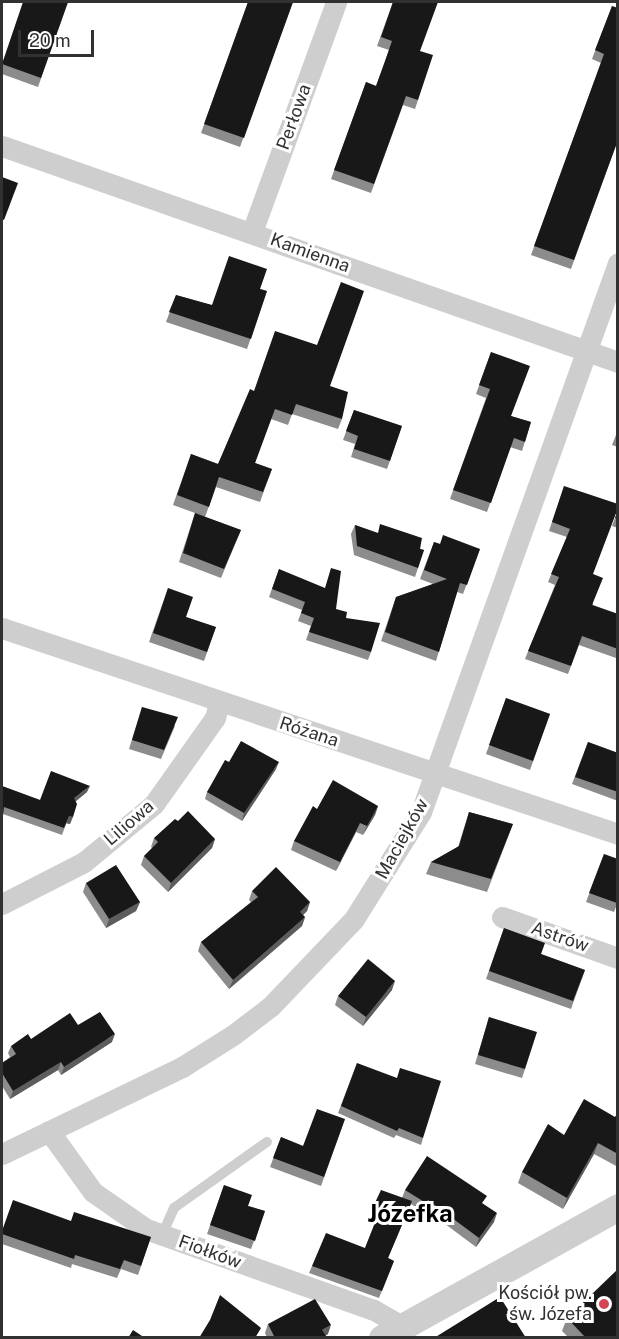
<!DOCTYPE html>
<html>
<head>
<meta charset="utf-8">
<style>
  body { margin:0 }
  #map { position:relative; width:619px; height:1339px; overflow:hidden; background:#fff; font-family:"Public Sans",sans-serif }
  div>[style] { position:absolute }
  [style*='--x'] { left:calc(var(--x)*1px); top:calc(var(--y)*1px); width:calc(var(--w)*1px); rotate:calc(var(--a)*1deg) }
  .service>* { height:10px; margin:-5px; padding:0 5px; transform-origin:5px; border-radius:5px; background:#cecece }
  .minor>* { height:21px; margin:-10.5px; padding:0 10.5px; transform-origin:10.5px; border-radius:10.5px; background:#cecece }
  .tertiary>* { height:27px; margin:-13.5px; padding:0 13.5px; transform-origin:13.5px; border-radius:13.5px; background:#cecece }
  .wall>* { inset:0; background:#8c8c8c }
  .shaded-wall>* { inset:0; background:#5d5d5d }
  .building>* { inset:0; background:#181818 }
  .dots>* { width:16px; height:16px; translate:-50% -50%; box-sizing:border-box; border:3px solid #fff; border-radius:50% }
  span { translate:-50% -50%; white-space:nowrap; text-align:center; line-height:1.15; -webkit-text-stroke:6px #fff; paint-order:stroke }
  .street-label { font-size:18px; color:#313131 }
  .poi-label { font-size:18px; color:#313131 }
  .right { translate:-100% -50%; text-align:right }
  .district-label { font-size:24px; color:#000; font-weight:700 }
  .frame { position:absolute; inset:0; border:3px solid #313131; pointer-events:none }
  .scale { position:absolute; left:18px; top:30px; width:76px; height:27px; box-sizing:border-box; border:3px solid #313131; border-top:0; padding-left:8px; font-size:18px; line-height:21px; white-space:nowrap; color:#313131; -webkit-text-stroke:4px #fff; paint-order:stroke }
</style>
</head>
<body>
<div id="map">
  <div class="service">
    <div style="--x:162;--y:1235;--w:30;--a:-66"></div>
    <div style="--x:174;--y:1208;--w:114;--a:-35.4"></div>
  </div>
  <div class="minor">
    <div style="--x:2;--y:146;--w:653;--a:19.32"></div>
    <div style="--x:252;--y:232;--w:245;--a:-69.9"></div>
    <div style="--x:2;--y:628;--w:650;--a:18.49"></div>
    <div style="--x:2;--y:904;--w:92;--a:-27.1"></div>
    <div style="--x:84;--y:862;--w:91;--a:-39.6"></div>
    <div style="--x:154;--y:804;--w:105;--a:-54.7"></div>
    <div style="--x:215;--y:718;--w:16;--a:-75"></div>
    <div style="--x:502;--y:917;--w:123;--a:19.5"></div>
    <div style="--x:49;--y:1131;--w:75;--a:54.2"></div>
    <div style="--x:93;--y:1192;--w:65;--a:34.9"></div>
    <div style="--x:146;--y:1229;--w:242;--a:19.6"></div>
    <div style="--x:374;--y:1310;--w:34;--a:30"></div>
    <div style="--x:2;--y:1154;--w:200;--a:-25.8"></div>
    <div style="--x:182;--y:1067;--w:60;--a:-32.1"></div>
    <div style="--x:233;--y:1035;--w:48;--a:-37.3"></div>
    <div style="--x:271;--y:1006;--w:120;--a:-46.3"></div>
    <div style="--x:354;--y:919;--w:126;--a:-57.9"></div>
    <div style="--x:421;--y:812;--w:583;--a:-70.26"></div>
  </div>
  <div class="tertiary">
    <div style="--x:382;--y:1338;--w:270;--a:-29"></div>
  </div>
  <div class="wall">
    <div style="clip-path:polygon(68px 2px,38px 87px,2px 74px,2px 62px)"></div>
    <div style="clip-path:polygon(248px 2px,293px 2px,240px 147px,201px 133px)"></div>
    <div style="clip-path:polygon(393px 2px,420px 51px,418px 100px,415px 109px,403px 105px,371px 193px,331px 179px,366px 82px,376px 86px,389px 50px,377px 46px)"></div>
    <div style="clip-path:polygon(612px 6px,618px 140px,571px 269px,531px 255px,601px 63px,592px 59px)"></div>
    <div style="clip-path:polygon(260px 289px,267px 291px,247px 349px,166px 322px,176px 295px,211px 305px)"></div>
    <div style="clip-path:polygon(491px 352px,511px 416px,531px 422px,522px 451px,510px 447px,487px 512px,450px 499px,486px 398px,476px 394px)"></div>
    <div style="clip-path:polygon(330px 386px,342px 419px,338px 429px,292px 414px,288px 425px,271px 419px,255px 463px,272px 469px,260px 502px,216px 487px,205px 517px,241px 530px,221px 578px,179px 562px,195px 513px,173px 505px,191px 454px,218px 464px,254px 391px)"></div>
    <div style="clip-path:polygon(354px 410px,402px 426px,387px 469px,351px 457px,355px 444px,343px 440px)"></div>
    <div style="clip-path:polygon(618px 430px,618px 447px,612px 445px)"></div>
    <div style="clip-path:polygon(564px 486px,593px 574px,593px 605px,618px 614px,618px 655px,616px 658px,579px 645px,568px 674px,525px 659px,555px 585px,548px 582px,567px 537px,549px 531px)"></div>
    <div style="clip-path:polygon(618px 510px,618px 528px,612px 526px)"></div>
    <div style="clip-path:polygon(355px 525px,424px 550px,415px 577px,354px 555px,351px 534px)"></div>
    <div style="clip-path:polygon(434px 542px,440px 544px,480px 549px,463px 594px,457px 592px,436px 661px,381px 641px,396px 597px,433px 584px,420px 579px)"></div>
    <div style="clip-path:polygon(279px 569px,336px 609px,346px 618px,371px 652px,368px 660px,306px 640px,311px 626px,298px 621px,302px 610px,269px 597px)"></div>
    <div style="clip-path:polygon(168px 588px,186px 617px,216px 627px,204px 661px,149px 642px)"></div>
    <div style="clip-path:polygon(506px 698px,550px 714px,530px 770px,486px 754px)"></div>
    <div style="clip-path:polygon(142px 707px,175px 726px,161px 759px,129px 749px)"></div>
    <div style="clip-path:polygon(588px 742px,618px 753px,618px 801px,572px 784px)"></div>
    <div style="clip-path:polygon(229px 762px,276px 769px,242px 821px,205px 799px,207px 792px)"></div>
    <div style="clip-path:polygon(2px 786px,40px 800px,87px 792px,76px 801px,70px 824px,66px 823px,62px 835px,3px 814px)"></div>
    <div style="clip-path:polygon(378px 806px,375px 815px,363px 835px,356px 832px,336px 871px,291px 850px,294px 841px,317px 809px)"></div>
    <div style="clip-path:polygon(469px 812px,513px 824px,487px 892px,426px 874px,431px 862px,458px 847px)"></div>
    <div style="clip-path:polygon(178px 821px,215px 839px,212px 848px,168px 892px,141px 865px,144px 856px,152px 848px,151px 847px,154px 838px)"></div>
    <div style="clip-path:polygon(604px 854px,618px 902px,614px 912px,586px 902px)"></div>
    <div style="clip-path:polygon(86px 883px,140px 902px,136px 911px,106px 928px,83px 892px)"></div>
    <div style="clip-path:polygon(252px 891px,310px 902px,307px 911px,303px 915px,305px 917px,302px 926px,229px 989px,198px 951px,201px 942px,251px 902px,249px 900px)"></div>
    <div style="clip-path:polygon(504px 928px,541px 954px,585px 970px,571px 1009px,486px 979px)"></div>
    <div style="clip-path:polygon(392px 990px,363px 1026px,335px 1005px,338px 996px)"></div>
    <div style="clip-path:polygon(489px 1017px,525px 1069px,522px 1078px,475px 1064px)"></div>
    <div style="clip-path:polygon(78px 1025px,112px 1042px,61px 1075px,58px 1070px,10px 1099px,2px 1086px,2px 1063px,10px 1057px,8px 1053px,11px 1046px)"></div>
    <div style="clip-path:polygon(357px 1063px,423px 1138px,421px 1145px,396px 1135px,394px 1138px,338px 1113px)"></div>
    <div style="clip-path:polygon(618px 1113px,618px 1167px,594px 1154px,563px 1209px,518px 1183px,522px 1172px,564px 1135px,615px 1117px)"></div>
    <div style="clip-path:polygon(345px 1119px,321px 1186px,270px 1167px,281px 1137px,303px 1146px)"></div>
    <div style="clip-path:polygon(224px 1185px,248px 1206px,265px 1211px,251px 1249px,207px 1234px)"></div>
    <div style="clip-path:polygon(405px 1190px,483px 1204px,494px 1222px,476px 1247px,425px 1209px,423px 1212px,411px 1204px,388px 1258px,394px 1261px,379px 1298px,309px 1273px,312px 1266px,365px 1248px,377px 1218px,370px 1215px,373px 1207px,402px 1198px)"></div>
    <div style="clip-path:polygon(71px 1221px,151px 1237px,138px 1275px,121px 1269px,117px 1278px,72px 1264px,71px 1268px,2px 1244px,2px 1231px)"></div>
    <div style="clip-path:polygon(567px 1318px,618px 1338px,569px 1338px,562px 1331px)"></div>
    <div style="clip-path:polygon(268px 1324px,328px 1334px,326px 1335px,325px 1338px,267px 1338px,265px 1333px)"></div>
  </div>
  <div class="shaded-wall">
    <div style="clip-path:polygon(279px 762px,276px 769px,242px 821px,244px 813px)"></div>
    <div style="clip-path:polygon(90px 786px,87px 792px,71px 805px,74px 798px)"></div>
    <div style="clip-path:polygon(378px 806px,375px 815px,363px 835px,367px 826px)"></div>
    <div style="clip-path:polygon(69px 816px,73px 817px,70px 824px,66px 823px,62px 835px)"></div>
    <div style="clip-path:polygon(360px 823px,356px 832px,336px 871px,340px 862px)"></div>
    <div style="clip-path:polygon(215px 839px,212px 848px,168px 892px,171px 883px)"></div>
    <div style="clip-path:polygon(140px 902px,136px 911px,106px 928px,109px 919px)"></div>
    <div style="clip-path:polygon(310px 902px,307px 911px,297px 921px,300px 912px)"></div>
    <div style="clip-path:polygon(305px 917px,302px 926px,229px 989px,233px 980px)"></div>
    <div style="clip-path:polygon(395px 981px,392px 990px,363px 1026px,366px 1017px)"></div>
    <div style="clip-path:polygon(115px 1034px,112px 1042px,61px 1075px,64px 1067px)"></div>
    <div style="clip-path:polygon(61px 1062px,58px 1070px,10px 1099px,13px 1091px)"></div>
    <div style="clip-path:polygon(598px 1143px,594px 1154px,563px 1209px,567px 1198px)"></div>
    <div style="clip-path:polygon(497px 1213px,494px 1222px,476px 1247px,479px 1238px)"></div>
    <div style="clip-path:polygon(331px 1325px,328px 1334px,321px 1338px,322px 1330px)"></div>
  </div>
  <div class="building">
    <div style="clip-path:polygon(23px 2px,68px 2px,41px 78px,2px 64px)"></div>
    <div style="clip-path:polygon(248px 2px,293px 2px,244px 138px,204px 124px)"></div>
    <div style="clip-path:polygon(393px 2px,438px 2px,420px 51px,433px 55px,418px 100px,406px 96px,374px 184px,334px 170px,366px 82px,376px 86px,384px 64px,392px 41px,381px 37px)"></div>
    <div style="clip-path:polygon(612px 6px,618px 8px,618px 140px,574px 260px,534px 246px,604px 54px,595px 50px)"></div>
    <div style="clip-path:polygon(2px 177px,18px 183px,4px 220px,2px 219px)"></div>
    <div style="clip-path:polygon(229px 256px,267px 269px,260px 289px,267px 291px,251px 339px,169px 312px,176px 295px,212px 305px)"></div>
    <div style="clip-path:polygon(341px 282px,364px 291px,330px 386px,348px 392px,342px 419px,296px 404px,292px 415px,275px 409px,255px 463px,272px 469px,263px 492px,219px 477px,209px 507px,177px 495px,191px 454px,218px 464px,250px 389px,254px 391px,275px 331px,317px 345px)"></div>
    <div style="clip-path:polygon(491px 352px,530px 366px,511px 416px,531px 422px,525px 442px,514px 438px,491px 503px,453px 490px,490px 389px,479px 385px)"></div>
    <div style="clip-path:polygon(354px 410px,402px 426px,390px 461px,354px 449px,358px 436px,346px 431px)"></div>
    <div style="clip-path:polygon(564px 486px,618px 504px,618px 508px,593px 574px,603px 578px,592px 605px,618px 614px,618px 649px,582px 636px,571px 666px,528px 651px,559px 577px,551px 574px,570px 529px,552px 522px)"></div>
    <div style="clip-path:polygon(618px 510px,618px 518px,615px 518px)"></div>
    <div style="clip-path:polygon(195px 513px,241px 530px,224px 569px,183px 553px)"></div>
    <div style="clip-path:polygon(380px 524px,422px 538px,420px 549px,424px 550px,418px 568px,357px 546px,355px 525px,378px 533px)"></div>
    <div style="clip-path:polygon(443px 535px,480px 549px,467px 585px,460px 583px,439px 652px,385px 632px,396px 597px,447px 579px,424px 570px,434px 542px,440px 544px)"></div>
    <div style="clip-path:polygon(331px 568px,341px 571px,336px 609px,347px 612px,346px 618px,380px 623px,371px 652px,309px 632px,314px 618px,301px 613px,305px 602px,272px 589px,279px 569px,325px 588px)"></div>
    <div style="clip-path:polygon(168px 588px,193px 597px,186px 617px,216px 627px,207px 652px,153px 633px)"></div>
    <div style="clip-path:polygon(506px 698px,550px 714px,533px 761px,489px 745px)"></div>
    <div style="clip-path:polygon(142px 707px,178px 717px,164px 750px,132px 740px)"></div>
    <div style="clip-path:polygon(241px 741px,279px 762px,244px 813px,207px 792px,225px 760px,229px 762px)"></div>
    <div style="clip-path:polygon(588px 742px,618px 753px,618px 792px,575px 777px)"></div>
    <div style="clip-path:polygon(51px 771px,90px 786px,74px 798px,77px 804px,73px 817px,69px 816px,64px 828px,4px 807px,2px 824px,2px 786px,40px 800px)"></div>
    <div style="clip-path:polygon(333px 780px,378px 806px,367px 826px,360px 823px,340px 862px,294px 841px,313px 806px,317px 809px)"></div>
    <div style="clip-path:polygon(188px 811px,215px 839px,171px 883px,144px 856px,158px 842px,154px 838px,175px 819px,178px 821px)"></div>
    <div style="clip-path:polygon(469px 812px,513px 824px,491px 879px,431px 862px,459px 846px)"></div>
    <div style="clip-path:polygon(604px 854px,618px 859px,617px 903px,589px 893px)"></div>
    <div style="clip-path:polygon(116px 865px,140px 902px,109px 919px,86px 883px)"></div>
    <div style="clip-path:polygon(276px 867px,310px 902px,300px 912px,305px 917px,233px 980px,201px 942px,258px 897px,252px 891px)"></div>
    <div style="clip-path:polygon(504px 928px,545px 943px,541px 954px,585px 970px,573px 1001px,489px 971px)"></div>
    <div style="clip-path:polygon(368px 959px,395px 981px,366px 1017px,338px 996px)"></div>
    <div style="clip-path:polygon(100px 1012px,115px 1034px,64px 1067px,61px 1062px,13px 1091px,2px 1073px,2px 1063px,16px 1054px,11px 1046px,28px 1034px,31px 1039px,70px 1013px,78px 1025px)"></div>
    <div style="clip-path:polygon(489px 1017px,537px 1032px,525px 1069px,478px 1055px)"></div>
    <div style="clip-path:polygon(357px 1063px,397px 1078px,400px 1068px,441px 1081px,423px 1138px,399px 1128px,397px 1131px,341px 1106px)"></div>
    <div style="clip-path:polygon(584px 1099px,615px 1117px,618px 1113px,618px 1154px,598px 1143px,567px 1198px,522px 1172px,548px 1124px,564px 1135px)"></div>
    <div style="clip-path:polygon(317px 1109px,345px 1119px,324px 1177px,273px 1158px,281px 1137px,303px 1146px)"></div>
    <div style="clip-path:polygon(427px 1156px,487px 1196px,482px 1203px,497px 1213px,479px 1238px,428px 1200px,426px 1203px,405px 1190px)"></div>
    <div style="clip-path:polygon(224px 1185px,252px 1195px,248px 1206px,265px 1211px,255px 1241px,210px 1225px)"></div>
    <div style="clip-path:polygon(381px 1190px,412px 1201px,388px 1258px,394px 1261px,382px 1291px,312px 1266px,326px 1233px,365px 1248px,380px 1210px,373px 1207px)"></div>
    <div style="clip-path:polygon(13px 1200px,71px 1221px,74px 1212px,151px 1237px,141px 1266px,124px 1260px,120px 1269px,75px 1255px,74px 1259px,2px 1234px,2px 1231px)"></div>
    <div style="clip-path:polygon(618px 1269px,618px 1338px,586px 1338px,567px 1318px)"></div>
    <div style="clip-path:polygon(220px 1295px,261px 1328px,255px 1338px,199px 1338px,210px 1320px)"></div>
    <div style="clip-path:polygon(500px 1297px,526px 1338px,434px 1338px)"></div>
    <div style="clip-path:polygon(315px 1299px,331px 1325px,322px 1330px,326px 1336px,323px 1338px,275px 1338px,268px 1324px)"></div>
    <div style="clip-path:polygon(133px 1330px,145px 1338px,128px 1338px)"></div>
  </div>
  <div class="dots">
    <div style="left:604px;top:1304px;background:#d54551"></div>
  </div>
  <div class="street-label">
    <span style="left:294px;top:117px;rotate:-70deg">Perłowa</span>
    <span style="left:310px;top:253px;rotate:20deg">Kamienna</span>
    <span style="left:309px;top:732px;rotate:18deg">Różana</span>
    <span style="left:129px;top:823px;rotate:-41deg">Liliowa</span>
    <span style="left:402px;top:839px;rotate:-61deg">Maciejków</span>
    <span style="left:560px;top:937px;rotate:19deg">Astrów</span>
    <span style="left:210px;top:1252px;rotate:20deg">Fiołków</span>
  </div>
  <div class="poi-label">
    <span class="right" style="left:592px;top:1304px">Kościół pw.<br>św. Józefa</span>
  </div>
  <div class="district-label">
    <span style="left:410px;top:1214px">Józefka</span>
  </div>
  <div class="frame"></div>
  <div class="scale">20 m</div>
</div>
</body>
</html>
